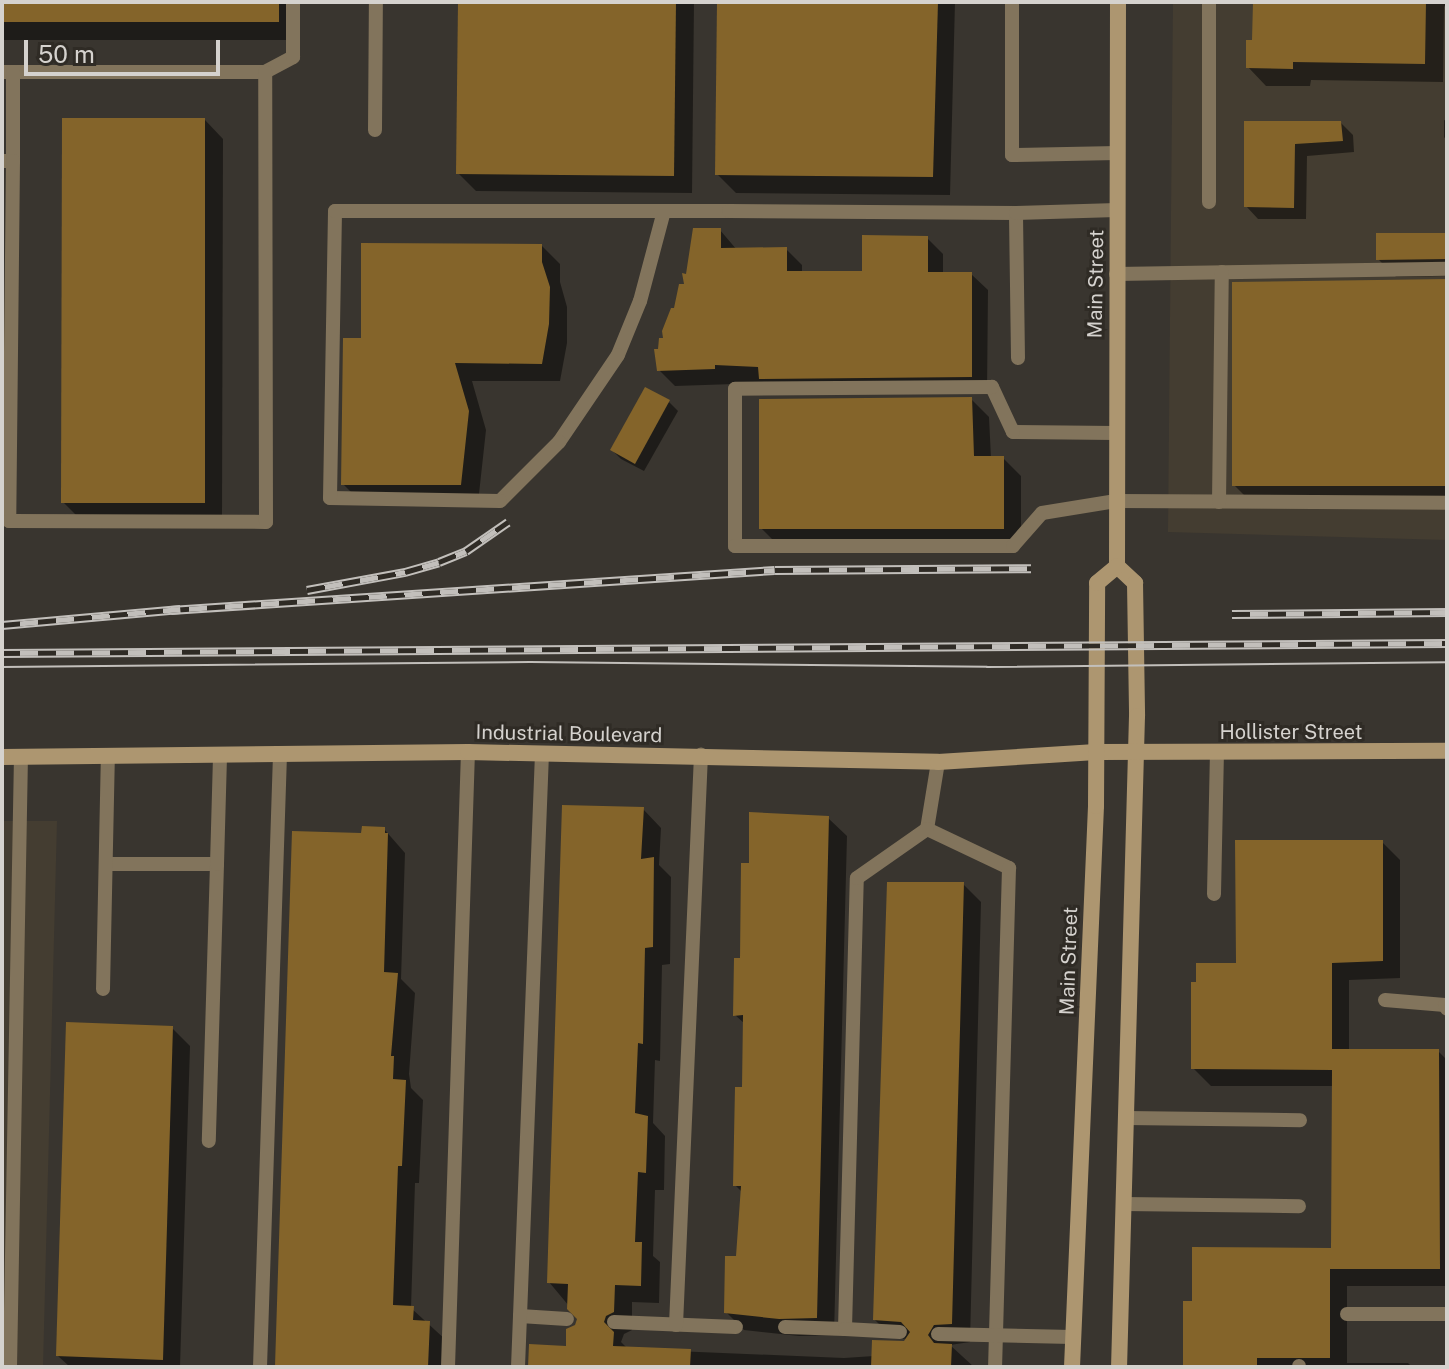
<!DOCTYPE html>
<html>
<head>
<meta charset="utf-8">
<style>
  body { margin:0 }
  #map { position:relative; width:1449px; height:1369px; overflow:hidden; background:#39352f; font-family:"Public Sans",sans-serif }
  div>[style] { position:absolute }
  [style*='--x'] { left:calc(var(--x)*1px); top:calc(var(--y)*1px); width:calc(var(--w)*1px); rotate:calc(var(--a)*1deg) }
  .built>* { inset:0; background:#443d31 }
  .shadow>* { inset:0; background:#0007 }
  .building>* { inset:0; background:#84642a }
  .lane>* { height:14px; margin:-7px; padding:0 7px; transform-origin:7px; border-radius:7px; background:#82745c }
  .secondary>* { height:16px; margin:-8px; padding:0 8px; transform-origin:8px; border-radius:8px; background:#ad9670 }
  .tram>* { height:2px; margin:-1px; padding:0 1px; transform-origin:1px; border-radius:1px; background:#c2bfbb }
  .rail>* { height:9px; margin-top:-4.5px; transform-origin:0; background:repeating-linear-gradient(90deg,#2f2b25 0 18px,#c2bfbb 0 36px); box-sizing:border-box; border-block:2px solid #c2bfbb }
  span { translate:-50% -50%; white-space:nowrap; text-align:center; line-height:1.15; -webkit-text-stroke:6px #2f2b25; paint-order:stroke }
  .street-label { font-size:20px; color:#d5d2ce }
  .frame { position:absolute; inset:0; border:4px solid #d5d2ce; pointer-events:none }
  .scale { position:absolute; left:24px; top:40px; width:196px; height:36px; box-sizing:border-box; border:4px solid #d5d2ce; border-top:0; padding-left:10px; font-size:24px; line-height:28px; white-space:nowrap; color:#d5d2ce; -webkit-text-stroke:6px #2f2b25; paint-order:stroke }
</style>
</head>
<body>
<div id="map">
  <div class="built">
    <div style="clip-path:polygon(1173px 2px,1447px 2px,1447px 540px,1168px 532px)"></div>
    <div style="clip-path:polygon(2px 821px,57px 821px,43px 1367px,2px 1367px)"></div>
  </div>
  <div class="shadow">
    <div style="clip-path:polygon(2px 2px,296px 2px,296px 40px,2px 40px)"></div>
    <div style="clip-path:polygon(460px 2px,694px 2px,692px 193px,476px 191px,458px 173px)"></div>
    <div style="clip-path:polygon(719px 2px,955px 2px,950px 195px,736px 193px,717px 174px)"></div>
    <div style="clip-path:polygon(1255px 2px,1447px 2px,1444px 7px,1443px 82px,1311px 80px,1310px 86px,1266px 86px,1248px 67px,1254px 42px)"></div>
    <div style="clip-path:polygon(205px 120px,223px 139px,222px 520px,81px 520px,63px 502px)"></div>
    <div style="clip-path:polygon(1444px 120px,1447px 121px,1447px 141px,1444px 137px)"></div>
    <div style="clip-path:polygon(1246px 123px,1341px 123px,1353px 135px,1354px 152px,1307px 156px,1306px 219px,1258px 219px,1246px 206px)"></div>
    <div style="clip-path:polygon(720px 230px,737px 250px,786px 249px,802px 265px,802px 273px,864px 273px,927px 238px,943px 254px,943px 274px,971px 274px,988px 290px,987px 393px,765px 383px,675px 386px,659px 370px,660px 351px,686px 286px)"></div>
    <div style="clip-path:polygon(1447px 235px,1447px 276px,1396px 277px,1378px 259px)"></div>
    <div style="clip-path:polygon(542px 246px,560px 264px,560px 282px,567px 307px,567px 343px,560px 381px,472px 381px,486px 430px,478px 503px,361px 502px,343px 484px,363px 340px)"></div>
    <div style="clip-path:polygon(1447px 281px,1447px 503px,1252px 503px,1234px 485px)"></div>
    <div style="clip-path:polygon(971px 399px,989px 417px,991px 458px,1003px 458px,1021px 476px,1021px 546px,779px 546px,761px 528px)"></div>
    <div style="clip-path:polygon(669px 402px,678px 411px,644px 471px,621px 459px,612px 450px)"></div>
    <div style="clip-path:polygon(643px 809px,661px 828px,659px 865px,671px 877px,670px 964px,662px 965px,660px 1061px,655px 1060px,653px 1123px,665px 1136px,664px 1190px,655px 1190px,653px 1256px,660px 1262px,659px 1303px,632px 1302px,632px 1330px,624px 1334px,621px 1342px,628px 1349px,844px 1358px,874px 1356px,910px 1339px,893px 1338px,875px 1320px,963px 884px,981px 902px,970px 1342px,950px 1345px,974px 1367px,530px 1367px,568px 1349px,579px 1318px,549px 1282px)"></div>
    <div style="clip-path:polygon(828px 818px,847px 836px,834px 1335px,799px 1336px,744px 1330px,726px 1312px,738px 1258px,743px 1193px,735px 1185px,744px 1089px,745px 1024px,735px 1015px,751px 865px)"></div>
    <div style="clip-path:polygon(384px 829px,405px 853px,401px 979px,415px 993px,409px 1074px,411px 1088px,423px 1100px,419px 1183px,415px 1183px,411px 1308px,447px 1341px,446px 1367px,279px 1367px,363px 835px)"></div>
    <div style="clip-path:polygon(1382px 842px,1400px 860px,1400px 978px,1349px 980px,1349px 1051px,1438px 1051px,1447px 1060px,1447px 1286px,1347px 1286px,1347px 1363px,1408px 1363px,1412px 1367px,1184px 1367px,1194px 1303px,1333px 1250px,1334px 1086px,1211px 1086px,1193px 1068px,1238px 965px)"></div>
    <div style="clip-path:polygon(172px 1028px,190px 1046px,180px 1367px,70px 1367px,58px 1356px)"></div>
  </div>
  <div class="building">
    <div style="clip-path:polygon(2px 2px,279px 2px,279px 22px,2px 22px)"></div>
    <div style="clip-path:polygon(458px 2px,676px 2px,674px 176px,456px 174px)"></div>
    <div style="clip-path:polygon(717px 2px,938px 2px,933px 177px,715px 175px)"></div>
    <div style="clip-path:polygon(1253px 2px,1426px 2px,1425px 64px,1293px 62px,1293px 69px,1246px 68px,1246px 40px,1252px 40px)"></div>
    <div style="clip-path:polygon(62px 118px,205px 118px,205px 503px,61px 503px)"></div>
    <div style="clip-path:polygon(1244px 121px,1341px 121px,1343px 141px,1295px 144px,1294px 208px,1244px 207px)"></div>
    <div style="clip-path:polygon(693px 228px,721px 228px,721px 248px,787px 247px,787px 271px,862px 271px,862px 235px,928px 236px,928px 272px,972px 272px,972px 377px,759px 379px,758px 367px,715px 365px,715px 369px,657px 371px,654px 349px,658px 349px,659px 338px,663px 338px,662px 331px,671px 308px,674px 308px,679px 284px,684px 284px,682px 273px,686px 274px)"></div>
    <div style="clip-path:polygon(1376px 233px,1447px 233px,1447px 259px,1376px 260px)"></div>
    <div style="clip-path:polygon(361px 243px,542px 244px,542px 262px,550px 287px,549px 324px,542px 364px,455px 363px,469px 411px,461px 485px,341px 485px,343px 338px,361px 338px)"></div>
    <div style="clip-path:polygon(1447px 279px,1447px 486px,1232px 486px,1232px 282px)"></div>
    <div style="clip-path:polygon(645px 387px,670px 400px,635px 464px,610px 450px)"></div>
    <div style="clip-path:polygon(972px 397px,974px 456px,1004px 456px,1004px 529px,759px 529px,759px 399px)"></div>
    <div style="clip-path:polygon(562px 805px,644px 807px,641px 859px,654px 857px,653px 947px,645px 948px,643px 1044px,638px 1043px,635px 1113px,648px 1116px,646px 1173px,638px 1172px,635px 1242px,642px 1242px,641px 1286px,615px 1285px,614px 1312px,606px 1316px,604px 1322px,614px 1332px,613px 1346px,691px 1349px,690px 1367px,528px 1367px,529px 1344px,566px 1346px,566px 1329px,575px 1325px,577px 1319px,567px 1309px,568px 1284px,547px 1283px)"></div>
    <div style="clip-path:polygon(749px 812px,829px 816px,817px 1318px,779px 1319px,724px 1313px,725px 1256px,736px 1256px,741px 1186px,733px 1186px,735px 1087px,742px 1087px,743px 1015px,733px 1016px,734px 958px,740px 958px,741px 863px,749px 863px)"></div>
    <div style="clip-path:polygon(362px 826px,385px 827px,385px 833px,388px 833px,384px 972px,398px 973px,391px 1056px,394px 1056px,393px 1079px,406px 1080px,402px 1166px,398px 1166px,393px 1305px,414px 1306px,413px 1320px,430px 1321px,428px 1367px,275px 1366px,292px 831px,361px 833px)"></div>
    <div style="clip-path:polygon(1235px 840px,1383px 840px,1383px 961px,1332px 963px,1332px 1049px,1439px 1049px,1440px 1269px,1330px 1269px,1330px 1358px,1257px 1358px,1257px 1367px,1183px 1367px,1183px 1301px,1192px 1301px,1192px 1247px,1331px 1248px,1332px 1070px,1191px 1069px,1191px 982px,1196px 982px,1196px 963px,1236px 963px)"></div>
    <div style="clip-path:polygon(887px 882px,964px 882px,952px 1324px,934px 1325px,928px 1335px,934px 1343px,952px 1344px,951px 1367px,871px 1367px,872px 1340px,904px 1341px,910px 1332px,901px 1322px,873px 1320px)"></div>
    <div style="clip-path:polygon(66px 1022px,173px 1026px,163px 1360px,56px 1356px)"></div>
  </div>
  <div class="lane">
    <div style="--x:1012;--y:2;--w:153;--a:90"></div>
    <div style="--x:1012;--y:155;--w:105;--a:-1.1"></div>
    <div style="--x:1209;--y:2;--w:200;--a:90"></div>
    <div style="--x:2;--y:72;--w:263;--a:0"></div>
    <div style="--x:265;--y:72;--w:32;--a:-28"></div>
    <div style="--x:293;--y:57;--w:55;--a:-90"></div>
    <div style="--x:375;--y:130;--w:128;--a:-89.6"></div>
    <div style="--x:2;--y:161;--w:11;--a:0"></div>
    <div style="--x:13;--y:161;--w:89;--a:-90"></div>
    <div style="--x:13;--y:161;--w:360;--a:90.6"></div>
    <div style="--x:9;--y:521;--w:257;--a:0.2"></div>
    <div style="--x:266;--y:522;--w:450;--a:-90.1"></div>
    <div style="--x:664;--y:211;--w:93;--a:104.9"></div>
    <div style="--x:640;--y:301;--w:58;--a:112.2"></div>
    <div style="--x:618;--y:355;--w:105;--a:124.1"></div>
    <div style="--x:559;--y:442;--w:83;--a:135"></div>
    <div style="--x:500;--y:501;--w:170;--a:-179"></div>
    <div style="--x:330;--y:498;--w:287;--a:-89"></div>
    <div style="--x:335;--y:211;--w:394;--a:0"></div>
    <div style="--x:729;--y:211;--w:287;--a:0.4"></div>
    <div style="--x:1116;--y:274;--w:331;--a:-0.9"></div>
    <div style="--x:1018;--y:358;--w:145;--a:-90.8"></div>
    <div style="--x:1016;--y:213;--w:101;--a:-1.7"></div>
    <div style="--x:1115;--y:433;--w:102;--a:-179.4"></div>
    <div style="--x:1013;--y:432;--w:50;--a:-115"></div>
    <div style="--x:992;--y:387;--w:257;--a:179.6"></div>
    <div style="--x:735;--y:389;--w:157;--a:90"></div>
    <div style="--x:735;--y:546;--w:278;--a:0"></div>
    <div style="--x:1013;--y:546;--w:44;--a:-48.7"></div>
    <div style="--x:1042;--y:513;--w:75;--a:-9.2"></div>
    <div style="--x:1116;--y:501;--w:331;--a:0.3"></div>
    <div style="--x:1219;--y:502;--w:230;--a:-89.3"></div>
    <div style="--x:938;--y:762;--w:68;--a:99.3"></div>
    <div style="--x:927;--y:829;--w:91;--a:25.4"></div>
    <div style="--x:1009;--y:868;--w:499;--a:91.6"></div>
    <div style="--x:106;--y:864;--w:111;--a:0"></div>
    <div style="--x:217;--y:864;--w:277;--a:91.7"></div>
    <div style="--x:217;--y:864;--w:110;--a:-88.4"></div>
    <div style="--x:1214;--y:894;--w:141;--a:-88.8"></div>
    <div style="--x:103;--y:989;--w:234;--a:-88.8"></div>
    <div style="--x:1385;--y:1000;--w:60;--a:4.8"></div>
    <div style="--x:1445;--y:1005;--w:4;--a:63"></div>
    <div style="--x:1126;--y:1118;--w:174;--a:0.7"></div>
    <div style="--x:1123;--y:1204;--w:176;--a:0.7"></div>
    <div style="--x:1347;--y:1314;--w:100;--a:0"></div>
    <div style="--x:520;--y:1316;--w:47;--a:3.7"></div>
    <div style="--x:614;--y:1322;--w:122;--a:2.3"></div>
    <div style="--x:676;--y:1325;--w:571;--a:-87.49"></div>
    <div style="--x:785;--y:1327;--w:60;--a:1.9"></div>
    <div style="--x:845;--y:1329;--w:451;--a:-88.5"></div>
    <div style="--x:857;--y:878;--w:85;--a:-35"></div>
    <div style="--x:845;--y:1329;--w:55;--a:3.1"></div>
    <div style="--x:938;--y:1334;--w:134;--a:1.3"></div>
    <div style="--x:1299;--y:1366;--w:1;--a:90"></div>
    <div style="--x:10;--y:1367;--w:610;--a:-88.97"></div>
    <div style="--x:260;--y:1367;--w:614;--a:-88.13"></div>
    <div style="--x:448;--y:1367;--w:615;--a:-88.14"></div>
    <div style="--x:518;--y:1367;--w:613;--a:-87.76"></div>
  </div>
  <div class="secondary">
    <div style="--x:1118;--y:2;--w:564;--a:90.1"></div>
    <div style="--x:1117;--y:566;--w:25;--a:43"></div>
    <div style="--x:1135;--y:583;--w:133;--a:89.1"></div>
    <div style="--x:1137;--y:716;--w:651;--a:91.58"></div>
    <div style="--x:2;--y:757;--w:466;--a:-0.6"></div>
    <div style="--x:468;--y:752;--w:470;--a:1.2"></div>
    <div style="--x:938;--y:762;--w:158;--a:-3.6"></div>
    <div style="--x:1096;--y:752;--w:351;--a:-0.2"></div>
    <div style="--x:1072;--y:1367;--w:562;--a:-87.55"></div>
    <div style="--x:1096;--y:806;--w:223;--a:-89.7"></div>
    <div style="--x:1097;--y:583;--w:26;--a:-40"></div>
  </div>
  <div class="tram">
    <div style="--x:2;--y:667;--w:528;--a:-0.54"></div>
    <div style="--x:530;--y:662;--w:457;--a:0.6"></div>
    <div style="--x:987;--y:667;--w:460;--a:-0.6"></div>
  </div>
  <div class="rail">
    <div style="--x:307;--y:590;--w:100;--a:-10.4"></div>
    <div style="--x:405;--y:572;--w:35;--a:-16"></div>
    <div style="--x:439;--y:562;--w:29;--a:-22"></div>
    <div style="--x:466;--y:551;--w:51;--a:-34.6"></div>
    <div style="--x:171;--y:610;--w:605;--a:-3.79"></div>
    <div style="--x:775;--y:570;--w:256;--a:-0.4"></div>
    <div style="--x:1232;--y:614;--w:215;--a:-0.5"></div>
    <div style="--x:2;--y:625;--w:179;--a:-5.1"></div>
    <div style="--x:2;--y:653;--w:1445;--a:-0.4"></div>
  </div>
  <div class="street-label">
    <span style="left:1096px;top:284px;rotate:-89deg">Main Street</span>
    <span style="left:1291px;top:732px">Hollister Street</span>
    <span style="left:569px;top:734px;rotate:1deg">Industrial Boulevard</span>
    <span style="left:1069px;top:961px;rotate:-88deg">Main Street</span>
  </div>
  <div class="frame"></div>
  <div class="scale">50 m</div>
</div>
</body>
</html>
